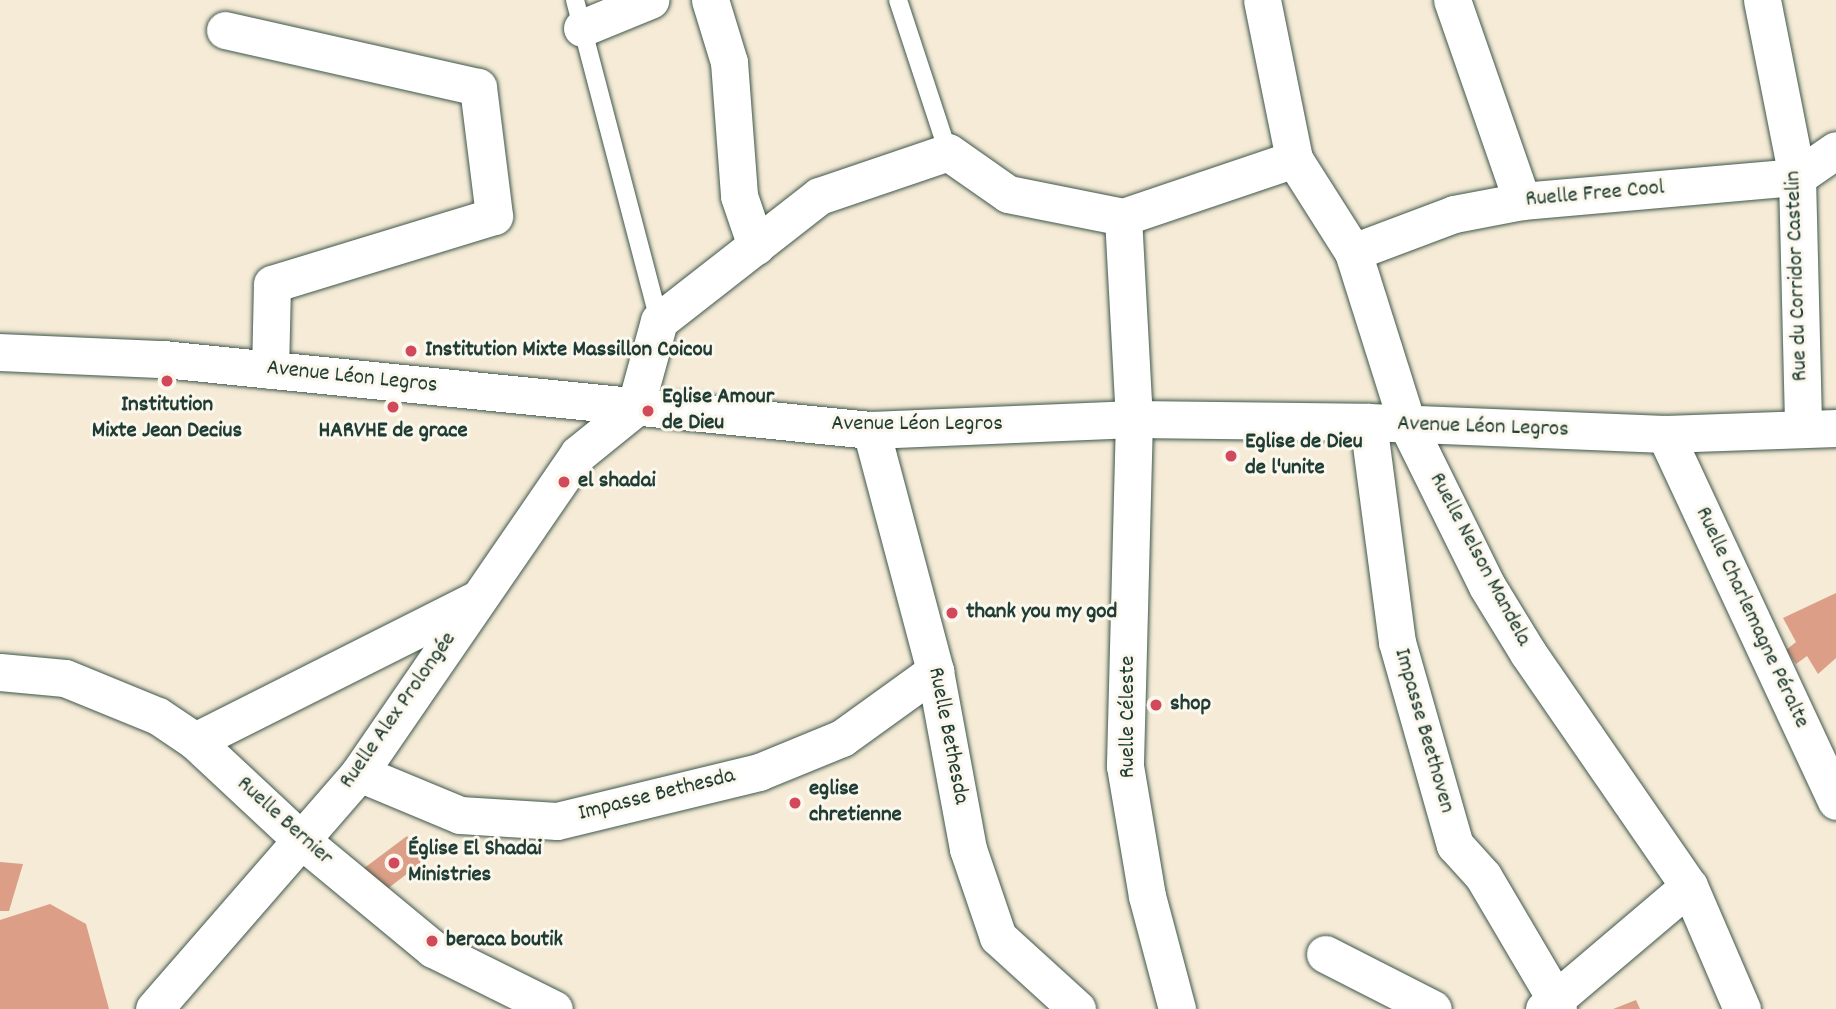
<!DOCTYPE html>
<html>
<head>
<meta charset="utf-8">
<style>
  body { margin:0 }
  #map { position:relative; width:1836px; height:1009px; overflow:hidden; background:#f5ebd6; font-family:Dekko,sans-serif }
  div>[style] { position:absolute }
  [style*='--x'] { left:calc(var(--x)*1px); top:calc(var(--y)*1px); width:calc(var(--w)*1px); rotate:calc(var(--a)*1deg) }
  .building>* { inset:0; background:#dc9e87 }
  .roads { filter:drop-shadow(0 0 2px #3f574c) drop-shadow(0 0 2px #3f574c) }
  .lane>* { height:18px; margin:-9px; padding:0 9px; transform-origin:9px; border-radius:9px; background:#fff }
  .street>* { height:37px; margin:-18.5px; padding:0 18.5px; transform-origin:18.5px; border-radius:18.5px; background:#fff }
  .dots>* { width:19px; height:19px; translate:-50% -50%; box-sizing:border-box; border:4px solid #fbf7ec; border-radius:50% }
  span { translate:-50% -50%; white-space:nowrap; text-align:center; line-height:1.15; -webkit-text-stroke:6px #fbf7ec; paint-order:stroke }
  .street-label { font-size:23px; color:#1f3d34 }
  .poi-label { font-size:23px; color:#1f3d34; font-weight:700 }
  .left { translate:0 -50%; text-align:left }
</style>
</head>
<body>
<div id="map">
  <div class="building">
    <div style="clip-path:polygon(1836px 593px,1836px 658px,1818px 674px,1807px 656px,1796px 664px,1786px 650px,1796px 642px,1783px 618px)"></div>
    <div style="clip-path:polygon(407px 836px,425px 860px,378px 896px,359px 872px)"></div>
    <div style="clip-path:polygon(0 862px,23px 864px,9px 911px,0 911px)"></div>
    <div style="clip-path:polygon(50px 904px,86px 924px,109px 1009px,0 1009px,0 920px)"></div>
    <div style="clip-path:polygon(1636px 1000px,1640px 1009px,1613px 1009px)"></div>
  </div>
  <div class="roads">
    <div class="lane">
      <div style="--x:575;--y:0;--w:332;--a:75.3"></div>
      <div style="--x:898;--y:0;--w:160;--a:71.8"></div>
    </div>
    <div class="street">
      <div style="--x:710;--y:0;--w:65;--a:73"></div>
      <div style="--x:729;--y:62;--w:134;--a:85.7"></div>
      <div style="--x:739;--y:196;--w:53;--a:71.2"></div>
      <div style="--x:1262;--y:0;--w:162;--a:78.6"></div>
      <div style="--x:1294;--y:159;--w:110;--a:57.6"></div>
      <div style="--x:1353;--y:252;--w:182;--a:72.5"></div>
      <div style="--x:1408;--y:426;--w:178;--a:63.7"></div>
      <div style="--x:1487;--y:586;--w:79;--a:58.5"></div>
      <div style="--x:1528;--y:653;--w:283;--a:55.4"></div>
      <div style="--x:1689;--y:886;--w:134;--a:66.7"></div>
      <div style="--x:1452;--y:0;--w:213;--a:70.8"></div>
      <div style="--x:1762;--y:0;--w:180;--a:78.8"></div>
      <div style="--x:1797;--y:177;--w:252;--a:88.6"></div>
      <div style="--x:582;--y:28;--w:74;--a:-22.4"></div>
      <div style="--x:225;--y:30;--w:259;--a:12.7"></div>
      <div style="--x:478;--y:87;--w:130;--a:82.9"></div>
      <div style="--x:494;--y:216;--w:232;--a:163"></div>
      <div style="--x:272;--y:284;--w:86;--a:91.3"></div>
      <div style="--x:1123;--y:217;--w:202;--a:86.9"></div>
      <div style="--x:1134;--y:419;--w:347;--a:91.5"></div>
      <div style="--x:1125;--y:766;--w:132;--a:80.4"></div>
      <div style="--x:1147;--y:896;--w:117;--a:75.1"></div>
      <div style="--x:1353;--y:252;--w:108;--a:-20.6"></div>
      <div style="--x:1454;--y:214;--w:69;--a:-10.8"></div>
      <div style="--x:1522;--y:201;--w:276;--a:-5"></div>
      <div style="--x:1797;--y:177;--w:47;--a:-34.7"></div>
      <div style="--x:0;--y:352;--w:163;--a:2.5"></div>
      <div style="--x:163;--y:359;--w:712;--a:5.73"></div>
      <div style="--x:871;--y:430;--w:263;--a:-2.4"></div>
      <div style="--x:1134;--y:419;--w:234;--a:0.7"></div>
      <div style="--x:1368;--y:422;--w:297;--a:2.3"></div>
      <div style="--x:1665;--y:434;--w:171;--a:-2"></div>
      <div style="--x:1368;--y:422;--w:222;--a:82.5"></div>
      <div style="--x:1397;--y:642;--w:211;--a:74.1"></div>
      <div style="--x:1455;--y:845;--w:42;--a:47.9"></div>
      <div style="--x:1483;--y:876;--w:142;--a:59.5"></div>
      <div style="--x:1555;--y:998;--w:11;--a:75"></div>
      <div style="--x:871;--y:430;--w:249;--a:75.1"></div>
      <div style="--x:935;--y:671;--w:181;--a:79.5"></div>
      <div style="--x:968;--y:849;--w:93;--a:71.2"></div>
      <div style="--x:998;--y:937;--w:107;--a:42.3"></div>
      <div style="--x:1665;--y:434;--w:405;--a:65"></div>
      <div style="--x:0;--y:672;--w:65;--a:5.3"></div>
      <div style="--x:65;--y:678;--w:100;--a:22.2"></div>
      <div style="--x:158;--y:716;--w:45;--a:34"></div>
      <div style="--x:195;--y:741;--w:144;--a:43"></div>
      <div style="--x:300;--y:839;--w:173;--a:39.6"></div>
      <div style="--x:433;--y:949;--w:135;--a:26.4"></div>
      <div style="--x:195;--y:741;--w:313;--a:-26.7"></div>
      <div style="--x:359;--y:773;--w:109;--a:22.6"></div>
      <div style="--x:460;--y:815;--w:97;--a:3.5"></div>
      <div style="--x:557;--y:821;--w:208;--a:-13.6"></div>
      <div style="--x:759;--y:772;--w:90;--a:-22.3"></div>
      <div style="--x:842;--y:738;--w:115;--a:-35.8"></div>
      <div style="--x:1325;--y:954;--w:121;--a:27"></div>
      <div style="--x:154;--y:1009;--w:313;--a:-49"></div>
      <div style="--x:359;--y:773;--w:387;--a:-55.5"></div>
      <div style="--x:578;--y:454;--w:73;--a:-38.9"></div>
      <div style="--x:635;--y:408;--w:90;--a:-74.6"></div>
      <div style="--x:659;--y:321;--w:203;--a:-38"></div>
      <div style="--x:819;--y:196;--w:136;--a:-18.8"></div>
      <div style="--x:948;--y:152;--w:73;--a:35"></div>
      <div style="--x:1008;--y:194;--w:117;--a:11.3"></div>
      <div style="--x:1123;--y:217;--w:181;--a:-18.7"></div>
      <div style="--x:1544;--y:1009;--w:190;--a:-40.3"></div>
    </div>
  </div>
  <div class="dots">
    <div style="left:411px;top:351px;background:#d1495b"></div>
    <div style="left:167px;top:381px;background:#d1495b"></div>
    <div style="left:393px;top:407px;background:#d1495b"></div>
    <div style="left:648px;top:411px;background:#d1495b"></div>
    <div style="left:1231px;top:456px;background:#d1495b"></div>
    <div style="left:564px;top:482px;background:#d1495b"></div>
    <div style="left:952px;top:613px;background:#d1495b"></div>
    <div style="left:1156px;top:705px;background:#d1495b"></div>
    <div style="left:795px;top:803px;background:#d1495b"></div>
    <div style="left:394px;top:863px;background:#d1495b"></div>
    <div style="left:432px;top:941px;background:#d1495b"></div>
  </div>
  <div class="street-label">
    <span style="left:1595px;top:195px;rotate:-5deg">Ruelle Free Cool</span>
    <span style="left:1798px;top:276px;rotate:-92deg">Rue du Corridor Castelin</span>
    <span style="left:352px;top:378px;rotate:6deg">Avenue Léon Legros</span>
    <span style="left:917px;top:425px">Avenue Léon Legros</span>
    <span style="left:1483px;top:428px;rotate:2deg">Avenue Léon Legros</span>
    <span style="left:1479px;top:560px;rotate:62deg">Ruelle Nelson Mandela</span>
    <span style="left:1751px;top:618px;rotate:65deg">Ruelle Charlemagne Péralte</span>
    <span style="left:399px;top:711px;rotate:-55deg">Ruelle Alex Prolongée</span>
    <span style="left:1129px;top:717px;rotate:-90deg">Ruelle Céleste</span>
    <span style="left:1423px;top:731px;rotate:74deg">Impasse Beethoven</span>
    <span style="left:947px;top:736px;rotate:79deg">Ruelle Bethesda</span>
    <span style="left:657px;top:796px;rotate:-14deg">Impasse Bethesda</span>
    <span style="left:284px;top:822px;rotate:42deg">Ruelle Bernier</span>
  </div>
  <div class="poi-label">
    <span class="left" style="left:425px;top:351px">Institution Mixte Massillon Coicou</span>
    <span class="left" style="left:662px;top:411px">Eglise Amour<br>de Dieu</span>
    <span style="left:167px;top:419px">Institution<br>Mixte Jean Decius</span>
    <span style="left:393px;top:432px">HARVHE de grace</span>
    <span class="left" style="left:1245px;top:456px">Eglise de Dieu<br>de l'unite</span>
    <span class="left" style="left:578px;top:482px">el shadai</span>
    <span class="left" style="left:966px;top:613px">thank you my god</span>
    <span class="left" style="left:1170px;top:705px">shop</span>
    <span class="left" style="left:809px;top:803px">eglise<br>chretienne</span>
    <span class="left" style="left:408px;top:863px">Église El Shadai<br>Ministries</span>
    <span class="left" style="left:446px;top:941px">beraca boutik</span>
  </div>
</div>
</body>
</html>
